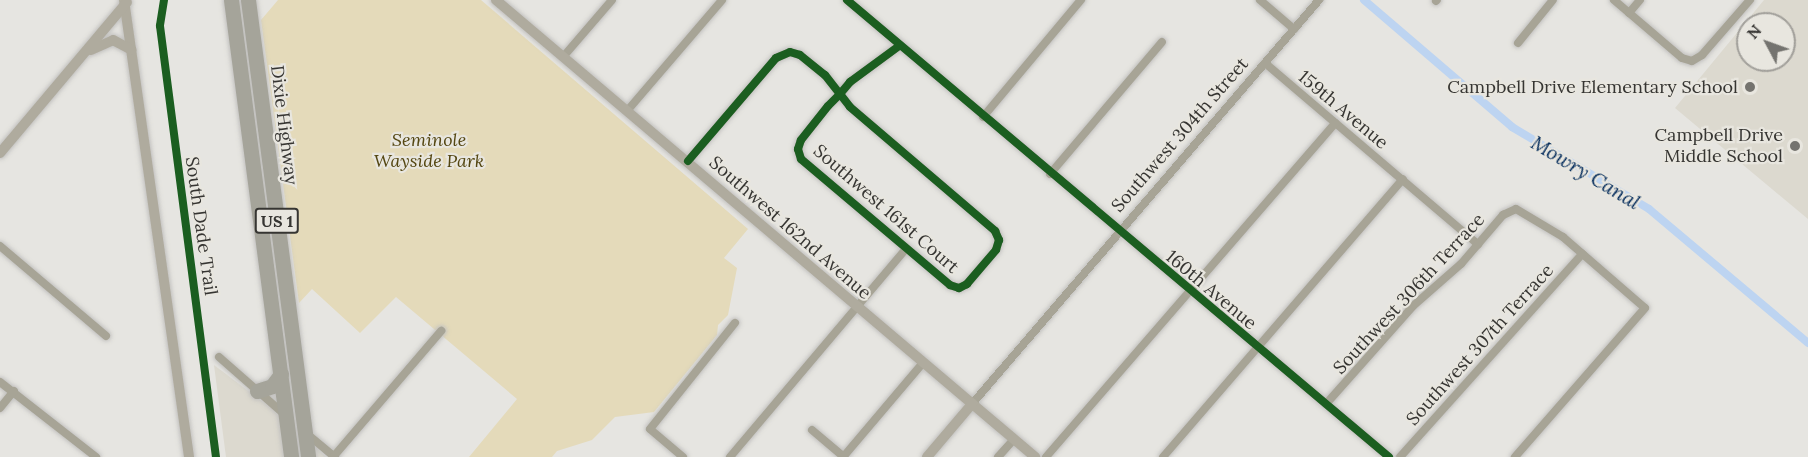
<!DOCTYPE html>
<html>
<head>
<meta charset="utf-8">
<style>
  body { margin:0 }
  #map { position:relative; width:1808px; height:457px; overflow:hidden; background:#e6e5e1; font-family:Lora,serif }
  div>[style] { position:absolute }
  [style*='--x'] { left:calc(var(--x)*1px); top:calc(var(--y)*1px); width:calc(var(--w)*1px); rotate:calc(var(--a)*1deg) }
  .built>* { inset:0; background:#dcd9cf }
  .green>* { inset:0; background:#e4daba }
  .canal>* { height:8px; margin:-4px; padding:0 4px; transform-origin:4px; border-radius:4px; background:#bdd4f1 }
  .roads { filter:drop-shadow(0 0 2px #c2c1bf) drop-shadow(0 0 2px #c2c1bf) }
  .street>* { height:8px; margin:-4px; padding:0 4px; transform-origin:4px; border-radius:4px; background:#a7a496 }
  .secondary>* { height:10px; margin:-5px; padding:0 5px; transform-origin:5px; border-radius:5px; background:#afab9e }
  .highway>* { height:15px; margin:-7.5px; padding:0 7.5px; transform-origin:7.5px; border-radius:7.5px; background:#a5a49a }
  .cycleway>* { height:8px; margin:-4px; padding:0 4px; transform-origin:4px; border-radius:4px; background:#1b5e20 }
  .dots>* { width:16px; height:16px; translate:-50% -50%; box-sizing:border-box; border:3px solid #e8e6df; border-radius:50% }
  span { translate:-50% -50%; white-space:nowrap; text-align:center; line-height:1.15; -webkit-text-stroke:4.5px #e8e6df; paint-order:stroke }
  .shield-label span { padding:2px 4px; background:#e8e6df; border:2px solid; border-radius:4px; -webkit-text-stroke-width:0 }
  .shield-label { font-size:16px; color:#363532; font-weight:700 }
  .poi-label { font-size:18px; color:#363532 }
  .right { translate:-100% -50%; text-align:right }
  .street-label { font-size:18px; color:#363532 }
  .park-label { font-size:18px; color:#544611; font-style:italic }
  .water-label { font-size:20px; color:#042c5c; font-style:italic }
  .north { position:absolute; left:1736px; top:12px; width:60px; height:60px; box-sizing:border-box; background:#e8e6df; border:2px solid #a19f9a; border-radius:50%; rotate:311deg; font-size:16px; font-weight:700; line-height:24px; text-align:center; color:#363532 }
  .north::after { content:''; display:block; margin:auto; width:21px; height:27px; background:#74736f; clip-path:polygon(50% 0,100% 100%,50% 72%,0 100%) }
</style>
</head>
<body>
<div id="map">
  <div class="built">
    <div style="clip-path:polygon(evenodd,1764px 0,1808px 0,1808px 219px,1675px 108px,1764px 0,1748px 24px,1784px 24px,1784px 60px,1748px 60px,1748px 24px)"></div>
    <div style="clip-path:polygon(214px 365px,279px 414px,326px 457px,226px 457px)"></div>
  </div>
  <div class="green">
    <div style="clip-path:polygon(278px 0,481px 0,748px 229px,724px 258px,737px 268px,728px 315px,718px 325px,717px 335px,654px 412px,615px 417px,592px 440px,557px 451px,552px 457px,469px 457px,517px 399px,396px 297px,360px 333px,312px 289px,299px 303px,261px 20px)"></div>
  </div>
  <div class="canal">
    <div style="--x:1364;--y:0;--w:195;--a:40.6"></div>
    <div style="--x:1512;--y:127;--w:160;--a:30.9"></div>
    <div style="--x:1649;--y:209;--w:208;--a:40.1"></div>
  </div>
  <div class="roads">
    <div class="street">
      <div style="--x:847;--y:0;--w:709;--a:40.14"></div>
      <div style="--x:1260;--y:0;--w:45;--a:40.5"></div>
      <div style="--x:1614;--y:0;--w:89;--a:40.5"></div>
      <div style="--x:1682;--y:58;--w:10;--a:17"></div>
      <div style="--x:1692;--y:61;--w:12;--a:-31"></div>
      <div style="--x:1702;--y:55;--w:73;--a:-48.9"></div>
      <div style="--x:1436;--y:1;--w:1;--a:-45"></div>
      <div style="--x:1629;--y:13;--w:17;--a:-50"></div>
      <div style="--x:1518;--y:43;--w:55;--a:-50.9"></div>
      <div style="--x:563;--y:57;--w:75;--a:-49.3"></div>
      <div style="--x:1265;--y:63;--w:280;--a:40.4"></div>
      <div style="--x:627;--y:111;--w:146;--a:-49.4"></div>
      <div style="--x:983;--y:117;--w:153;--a:-50.1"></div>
      <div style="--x:688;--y:161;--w:135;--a:-49.5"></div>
      <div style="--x:776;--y:58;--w:15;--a:-23"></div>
      <div style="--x:790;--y:52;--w:10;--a:17"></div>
      <div style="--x:800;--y:55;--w:32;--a:39"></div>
      <div style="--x:825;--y:75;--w:24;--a:52"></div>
      <div style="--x:840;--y:94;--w:16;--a:52"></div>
      <div style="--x:850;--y:107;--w:191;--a:40.5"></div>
      <div style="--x:995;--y:231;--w:10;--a:66"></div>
      <div style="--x:999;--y:240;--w:10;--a:107"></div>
      <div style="--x:996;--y:250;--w:45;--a:130.5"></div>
      <div style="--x:967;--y:284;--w:9;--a:153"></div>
      <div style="--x:959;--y:288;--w:9;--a:-162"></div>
      <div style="--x:950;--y:285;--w:195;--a:-139.8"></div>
      <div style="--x:801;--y:159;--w:10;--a:-107"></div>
      <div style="--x:798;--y:149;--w:9;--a:-72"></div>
      <div style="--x:801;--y:140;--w:43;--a:-51.5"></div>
      <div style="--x:828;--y:106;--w:17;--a:-45"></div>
      <div style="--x:840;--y:94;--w:16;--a:-50"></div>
      <div style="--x:850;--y:82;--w:61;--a:-36.3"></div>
      <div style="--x:1050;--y:174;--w:173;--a:-49.7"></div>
      <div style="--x:0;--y:246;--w:139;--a:40.3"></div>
      <div style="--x:219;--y:357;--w:86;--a:41.2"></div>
      <div style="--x:0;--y:382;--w:122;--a:38"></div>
      <div style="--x:972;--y:404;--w:533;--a:-49.34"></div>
      <div style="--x:1326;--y:404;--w:131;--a:-48.4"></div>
      <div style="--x:1413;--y:306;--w:64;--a:-41.2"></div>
      <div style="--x:1461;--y:264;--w:65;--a:-49.4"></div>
      <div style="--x:1503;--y:215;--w:14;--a:-25"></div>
      <div style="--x:1516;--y:209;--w:55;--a:30.8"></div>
      <div style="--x:1563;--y:237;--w:108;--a:40.9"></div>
      <div style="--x:1645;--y:308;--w:198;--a:131.1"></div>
      <div style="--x:0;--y:408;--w:22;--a:-51"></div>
      <div style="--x:812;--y:430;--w:42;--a:40.2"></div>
      <div style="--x:306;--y:433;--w:38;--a:40"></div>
      <div style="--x:334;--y:456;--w:165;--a:-49.4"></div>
      <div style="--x:844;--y:456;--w:122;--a:-49.7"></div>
      <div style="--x:683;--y:457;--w:43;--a:-139.7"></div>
      <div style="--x:650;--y:429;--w:136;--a:-51.3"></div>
      <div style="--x:730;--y:457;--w:272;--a:-49.8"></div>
      <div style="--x:998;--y:457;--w:24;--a:-48"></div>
      <div style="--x:1046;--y:457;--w:442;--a:-49.1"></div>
      <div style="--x:1163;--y:457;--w:367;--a:-49.2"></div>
      <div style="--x:1400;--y:457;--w:273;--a:-48.1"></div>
    </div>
    <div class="secondary">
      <div style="--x:124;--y:0;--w:462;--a:81.9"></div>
      <div style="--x:496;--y:0;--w:707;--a:40.29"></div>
      <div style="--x:91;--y:50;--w:24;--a:-24"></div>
      <div style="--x:113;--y:40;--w:21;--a:28"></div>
      <div style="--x:0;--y:153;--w:197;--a:-49.9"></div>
      <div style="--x:927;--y:457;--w:70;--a:-49.7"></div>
    </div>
    <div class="highway">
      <div style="--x:231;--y:0;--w:461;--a:82.5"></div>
      <div style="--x:248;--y:0;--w:461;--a:82.5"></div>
      <div style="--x:257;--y:391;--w:16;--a:-18"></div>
      <div style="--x:272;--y:386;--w:15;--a:-53"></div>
    </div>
  </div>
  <div class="cycleway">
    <div style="--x:164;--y:0;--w:26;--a:99"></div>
    <div style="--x:160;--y:26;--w:435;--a:82.6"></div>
    <div style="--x:847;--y:0;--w:709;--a:40.14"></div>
    <div style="--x:688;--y:161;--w:135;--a:-49.5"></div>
    <div style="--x:776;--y:58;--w:15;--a:-23"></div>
    <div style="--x:790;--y:52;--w:10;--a:17"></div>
    <div style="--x:800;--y:55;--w:32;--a:39"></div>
    <div style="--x:825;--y:75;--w:24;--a:52"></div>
    <div style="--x:840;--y:94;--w:16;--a:52"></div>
    <div style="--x:850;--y:107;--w:191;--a:40.5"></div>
    <div style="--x:995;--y:231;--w:10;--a:66"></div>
    <div style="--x:999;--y:240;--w:10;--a:107"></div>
    <div style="--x:996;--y:250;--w:45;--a:130.5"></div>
    <div style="--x:967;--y:284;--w:9;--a:153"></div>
    <div style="--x:959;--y:288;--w:9;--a:-162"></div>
    <div style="--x:950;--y:285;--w:195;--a:-139.8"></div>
    <div style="--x:801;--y:159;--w:10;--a:-107"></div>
    <div style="--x:798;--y:149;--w:9;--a:-72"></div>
    <div style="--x:801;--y:140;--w:43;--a:-51.5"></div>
    <div style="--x:828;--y:106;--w:17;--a:-45"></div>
    <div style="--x:840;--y:94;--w:16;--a:-50"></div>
    <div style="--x:850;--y:82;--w:61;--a:-36.3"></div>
  </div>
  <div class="dots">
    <div style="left:1750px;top:87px;background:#74736f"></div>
    <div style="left:1795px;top:146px;background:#74736f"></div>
  </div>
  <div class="shield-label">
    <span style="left:277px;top:221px">US 1</span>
  </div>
  <div class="poi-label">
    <span class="right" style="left:1738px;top:87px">Campbell Drive Elementary School</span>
    <span class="right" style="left:1783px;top:146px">Campbell Drive<br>Middle School</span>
  </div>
  <div class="street-label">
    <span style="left:1343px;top:110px;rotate:40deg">159th Avenue</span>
    <span style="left:284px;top:125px;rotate:83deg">Dixie Highway</span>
    <span style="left:1180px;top:135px;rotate:-49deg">Southwest 304th Street</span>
    <span style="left:886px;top:209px;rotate:41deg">Southwest 161st Court</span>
    <span style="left:201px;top:226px;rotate:82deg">South Dade Trail</span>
    <span style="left:790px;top:228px;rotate:41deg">Southwest 162nd Avenue</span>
    <span style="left:1211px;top:290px;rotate:40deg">160th Avenue</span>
    <span style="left:1409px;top:294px;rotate:-47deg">Southwest 306th Terrace</span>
    <span style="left:1480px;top:345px;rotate:-48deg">Southwest 307th Terrace</span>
  </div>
  <div class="park-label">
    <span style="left:429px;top:151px">Seminole<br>Wayside Park</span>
  </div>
  <div class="water-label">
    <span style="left:1586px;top:172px;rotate:31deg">Mowry Canal</span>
  </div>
  <div class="north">N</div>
</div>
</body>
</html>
